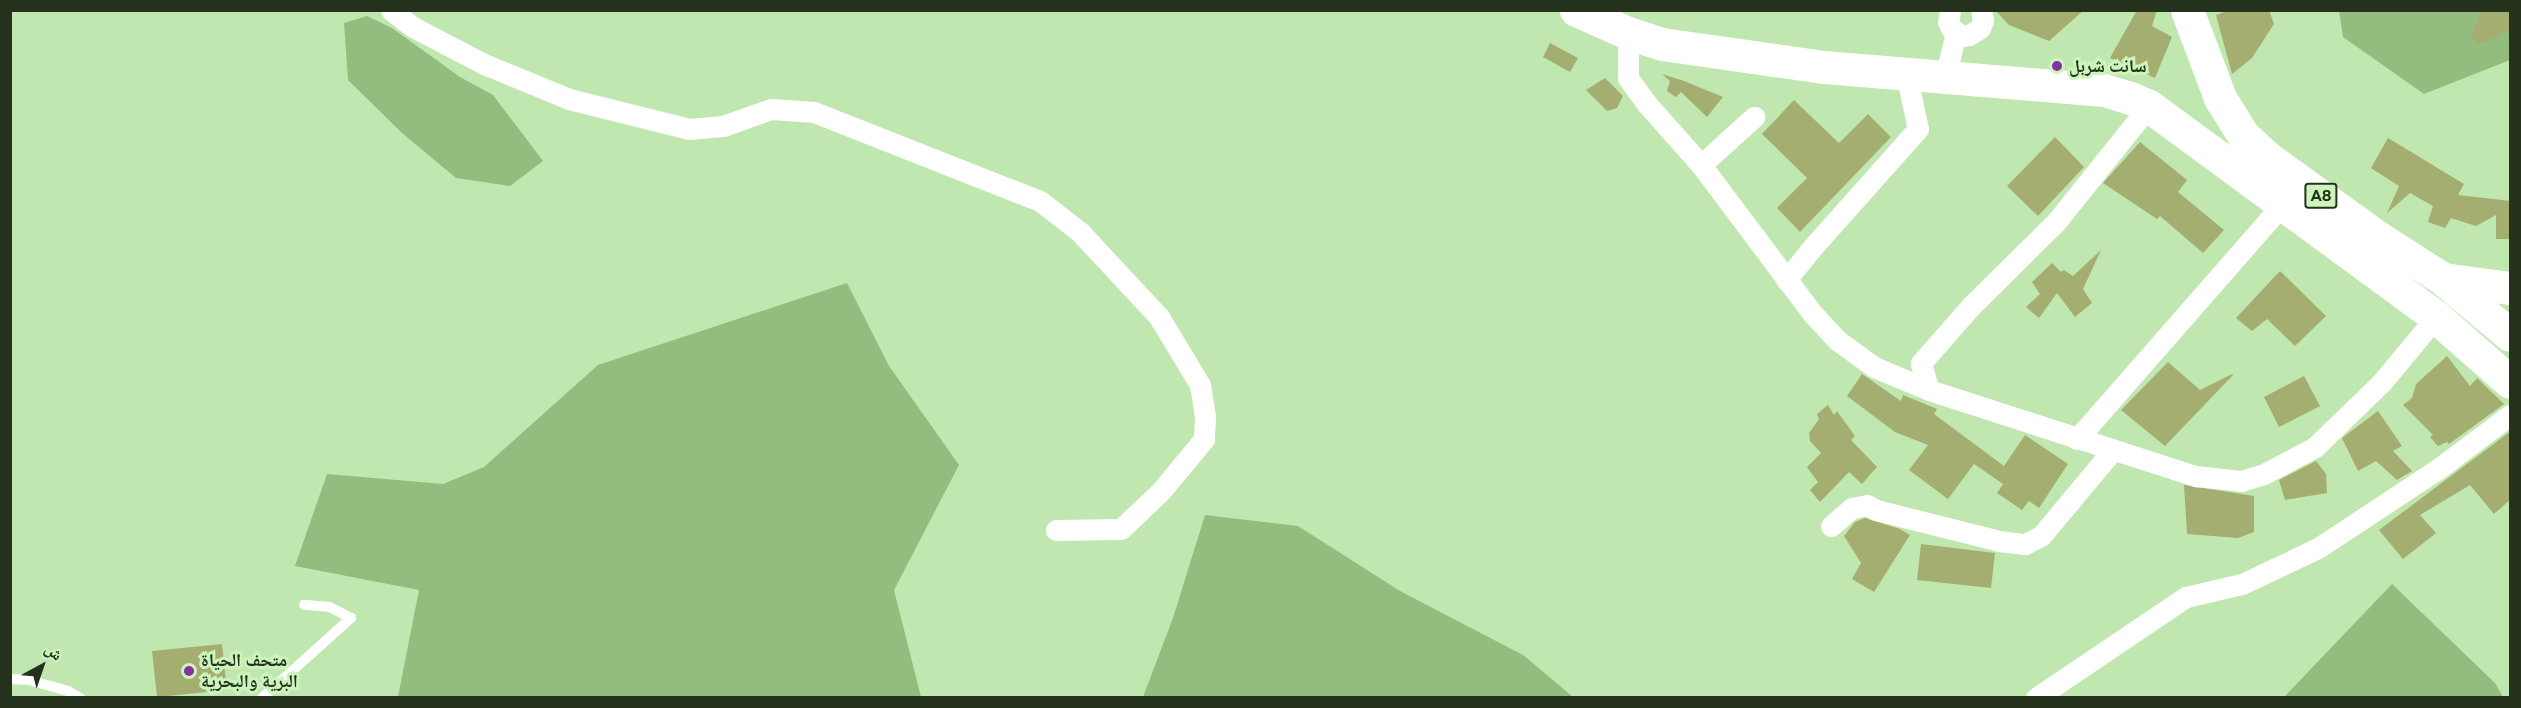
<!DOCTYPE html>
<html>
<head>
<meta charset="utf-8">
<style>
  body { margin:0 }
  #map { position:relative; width:2521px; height:708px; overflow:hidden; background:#c0e7af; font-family:Figtree,"Noto Naskh Arabic",sans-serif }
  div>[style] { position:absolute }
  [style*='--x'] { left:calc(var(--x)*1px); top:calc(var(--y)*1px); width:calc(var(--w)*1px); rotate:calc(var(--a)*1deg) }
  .green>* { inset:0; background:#92bd7f }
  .building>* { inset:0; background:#a3ae70 }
  .service>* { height:10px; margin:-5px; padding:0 5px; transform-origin:5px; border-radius:5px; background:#fff }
  .minor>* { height:21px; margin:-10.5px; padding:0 10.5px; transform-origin:10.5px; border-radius:10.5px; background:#fff }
  .trunk>* { height:33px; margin:-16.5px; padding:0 16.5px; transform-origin:16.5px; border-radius:16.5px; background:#fff }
  .dots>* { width:16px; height:16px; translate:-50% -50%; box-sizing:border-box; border:3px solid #cdf4bc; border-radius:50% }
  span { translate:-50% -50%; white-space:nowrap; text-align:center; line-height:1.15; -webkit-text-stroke:6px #cdf4bc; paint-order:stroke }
  .shield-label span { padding:2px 4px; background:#cdf4bc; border:2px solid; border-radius:4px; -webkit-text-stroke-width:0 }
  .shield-label { font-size:16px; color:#24321d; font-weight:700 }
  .poi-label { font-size:18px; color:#24321d; font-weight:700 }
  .left { translate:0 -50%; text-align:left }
  .frame { position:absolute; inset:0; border:12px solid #24321d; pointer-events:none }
  .north { position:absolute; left:12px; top:636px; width:60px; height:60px; -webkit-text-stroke:4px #cdf4bc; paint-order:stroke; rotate:40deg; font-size:16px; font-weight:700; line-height:24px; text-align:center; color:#24321d }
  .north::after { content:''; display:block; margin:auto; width:21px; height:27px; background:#24321d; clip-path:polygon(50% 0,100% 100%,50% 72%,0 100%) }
</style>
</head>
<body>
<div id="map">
  <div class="green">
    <div style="clip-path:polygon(2339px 11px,2510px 11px,2510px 60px,2424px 94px,2343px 37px)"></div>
    <div style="clip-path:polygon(367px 16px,392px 28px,460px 77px,493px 95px,543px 161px,510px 186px,456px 178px,402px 133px,348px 80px,344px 23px)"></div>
    <div style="clip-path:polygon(847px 283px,889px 366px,959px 465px,894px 590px,921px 697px,398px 697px,419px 590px,295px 566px,327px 474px,443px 484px,484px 467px,598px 365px)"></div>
    <div style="clip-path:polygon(1205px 515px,1298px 526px,1400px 591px,1523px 655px,1573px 697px,1143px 697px,1173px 618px)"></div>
    <div style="clip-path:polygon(2392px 584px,2495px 683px,2503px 697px,2284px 697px)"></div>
  </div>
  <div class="building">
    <div style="clip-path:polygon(1995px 10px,2084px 10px,2049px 41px,2009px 25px)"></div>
    <div style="clip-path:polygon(2137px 10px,2157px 10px,2152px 26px,2172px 37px,2155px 78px,2110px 58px)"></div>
    <div style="clip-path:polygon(2229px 10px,2269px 10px,2274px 24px,2252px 58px,2232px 74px,2216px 15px)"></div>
    <div style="clip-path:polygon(2482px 10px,2511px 10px,2511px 30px,2477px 45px,2471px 36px)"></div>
    <div style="clip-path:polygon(1550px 43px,1578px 58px,1570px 72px,1543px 57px)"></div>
    <div style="clip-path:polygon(1662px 74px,1684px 81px,1723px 97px,1707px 117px,1681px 92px,1676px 97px,1667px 91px,1670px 81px)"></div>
    <div style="clip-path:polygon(1605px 78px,1623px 96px,1617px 108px,1607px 111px,1586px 90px)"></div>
    <div style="clip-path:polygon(1794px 100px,1839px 143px,1868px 114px,1891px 137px,1800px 232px,1777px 208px,1807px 178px,1762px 134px)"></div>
    <div style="clip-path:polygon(2055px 137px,2084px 167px,2038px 216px,2007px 186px)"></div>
    <div style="clip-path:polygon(2388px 138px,2464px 184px,2458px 195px,2511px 201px,2511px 239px,2496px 239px,2496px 215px,2476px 226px,2451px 218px,2445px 228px,2428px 222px,2433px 206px,2410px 193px,2387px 213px,2399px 186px,2371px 168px)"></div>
    <div style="clip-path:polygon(2140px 142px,2187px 180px,2178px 192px,2224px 230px,2203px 253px,2160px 216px,2157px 219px,2103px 183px)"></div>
    <div style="clip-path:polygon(2101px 250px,2083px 289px,2092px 303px,2075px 317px,2057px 293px,2039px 318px,2026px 307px,2040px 294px,2032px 282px,2052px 263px,2061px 272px,2064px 270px,2073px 276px)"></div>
    <div style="clip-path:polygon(2280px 271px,2326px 316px,2295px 346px,2267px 319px,2252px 331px,2236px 318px)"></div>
    <div style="clip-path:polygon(2447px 356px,2470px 386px,2477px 378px,2504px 404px,2449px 444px,2447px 442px,2438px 446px,2430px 437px,2433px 435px,2403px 405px,2412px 398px,2416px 384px)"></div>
    <div style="clip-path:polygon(2168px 362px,2200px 390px,2232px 374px,2233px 375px,2165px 446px,2121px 410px)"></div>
    <div style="clip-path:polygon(1862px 374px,1901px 401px,1903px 395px,1937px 409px,1934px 414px,2004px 466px,2025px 435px,2068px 464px,2039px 508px,2029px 501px,2022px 510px,1997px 493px,2003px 484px,1974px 464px,1948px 499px,1909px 470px,1928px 445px,1895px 432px,1847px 396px)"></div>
    <div style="clip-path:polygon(2304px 376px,2320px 406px,2279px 427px,2264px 397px)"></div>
    <div style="clip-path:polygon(1828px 405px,1834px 415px,1837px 411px,1855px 436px,1851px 440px,1877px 467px,1862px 484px,1849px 472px,1820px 502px,1810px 490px,1818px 482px,1807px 467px,1821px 453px,1810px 441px,1809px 433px,1819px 419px,1817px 414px)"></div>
    <div style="clip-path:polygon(2378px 411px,2402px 446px,2393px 451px,2412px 471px,2397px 480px,2376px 461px,2358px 471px,2342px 438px)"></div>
    <div style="clip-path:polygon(2511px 431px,2511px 499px,2494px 514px,2470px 485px,2420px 515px,2436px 533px,2403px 559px,2379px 530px)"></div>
    <div style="clip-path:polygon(2316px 461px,2326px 474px,2327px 493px,2285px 500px,2279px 480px)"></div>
    <div style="clip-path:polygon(2184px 485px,2254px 496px,2254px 532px,2238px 538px,2187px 534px)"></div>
    <div style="clip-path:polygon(1865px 518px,1900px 529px,1910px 535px,1874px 592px,1852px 579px,1861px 563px,1844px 536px,1855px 522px)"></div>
    <div style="clip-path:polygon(1921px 544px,1995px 553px,1991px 588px,1917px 580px)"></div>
    <div style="clip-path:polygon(222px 644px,227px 690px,157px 697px,152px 651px)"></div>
  </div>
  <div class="service">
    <div style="--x:10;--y:679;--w:19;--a:3"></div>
    <div style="--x:29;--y:680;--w:41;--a:15.8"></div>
    <div style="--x:68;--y:691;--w:14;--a:30"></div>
    <div style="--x:262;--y:698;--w:120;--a:-42"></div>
    <div style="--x:351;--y:618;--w:25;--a:-153"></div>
    <div style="--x:329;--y:607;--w:25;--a:-175"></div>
  </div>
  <div class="minor">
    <div style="--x:391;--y:10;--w:28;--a:38"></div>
    <div style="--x:413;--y:27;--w:80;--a:27.5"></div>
    <div style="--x:484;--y:64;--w:92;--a:22.4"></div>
    <div style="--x:569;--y:99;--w:124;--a:14"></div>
    <div style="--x:689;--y:129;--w:34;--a:-5"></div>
    <div style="--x:723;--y:126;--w:51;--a:-19.5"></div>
    <div style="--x:771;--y:109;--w:43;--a:4"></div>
    <div style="--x:814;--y:112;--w:243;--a:21.5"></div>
    <div style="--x:1040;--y:201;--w:51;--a:37.8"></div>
    <div style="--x:1080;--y:232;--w:116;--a:47.1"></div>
    <div style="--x:1159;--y:317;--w:79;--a:58.9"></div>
    <div style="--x:1200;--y:385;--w:32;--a:81"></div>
    <div style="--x:1205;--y:417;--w:22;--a:93"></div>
    <div style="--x:1204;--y:439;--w:67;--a:129.6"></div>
    <div style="--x:1161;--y:491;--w:55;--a:136.5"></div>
    <div style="--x:1121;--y:529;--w:65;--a:179.1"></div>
    <div style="--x:1950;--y:10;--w:12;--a:99"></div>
    <div style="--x:1948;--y:22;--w:7;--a:63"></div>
    <div style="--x:1951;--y:28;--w:14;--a:36"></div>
    <div style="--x:1962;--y:36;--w:7;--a:-8"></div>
    <div style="--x:1969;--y:35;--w:13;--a:-32"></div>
    <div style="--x:1980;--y:28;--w:8;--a:-67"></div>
    <div style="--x:1983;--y:21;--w:11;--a:-100"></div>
    <div style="--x:1628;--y:33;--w:45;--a:90"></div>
    <div style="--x:1628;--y:78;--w:31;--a:54"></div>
    <div style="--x:1646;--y:103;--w:83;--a:48.4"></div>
    <div style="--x:1701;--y:165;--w:185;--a:53.1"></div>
    <div style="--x:1812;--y:313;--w:37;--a:47"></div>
    <div style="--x:1837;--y:340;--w:46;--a:36.1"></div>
    <div style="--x:1874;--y:367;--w:60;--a:22.7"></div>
    <div style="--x:1929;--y:390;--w:281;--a:17.9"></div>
    <div style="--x:2196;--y:476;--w:45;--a:6.3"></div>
    <div style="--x:2241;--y:481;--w:24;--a:-17"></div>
    <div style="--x:2264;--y:474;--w:58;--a:-27.9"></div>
    <div style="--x:2315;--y:447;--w:93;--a:-44.1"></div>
    <div style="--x:2382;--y:382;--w:85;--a:-50.3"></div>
    <div style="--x:1945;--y:77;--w:45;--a:-76"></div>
    <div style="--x:1701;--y:165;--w:72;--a:-42.2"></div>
    <div style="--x:1786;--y:280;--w:40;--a:-51"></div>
    <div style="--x:1811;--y:249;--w:161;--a:-48.3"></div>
    <div style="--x:1918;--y:129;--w:57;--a:-102.1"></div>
    <div style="--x:1929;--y:390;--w:28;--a:-107"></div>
    <div style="--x:1921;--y:363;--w:76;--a:-48.7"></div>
    <div style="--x:1971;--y:306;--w:120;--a:-44.7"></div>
    <div style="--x:2056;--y:222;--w:149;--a:-51.3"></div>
    <div style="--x:2077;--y:439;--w:310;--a:-48.8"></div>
    <div style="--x:1831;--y:526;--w:28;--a:-41"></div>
    <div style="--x:1852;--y:508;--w:15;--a:-11"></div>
    <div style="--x:1867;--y:505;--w:10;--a:29"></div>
    <div style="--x:1876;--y:510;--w:127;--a:14.1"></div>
    <div style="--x:1999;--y:541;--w:26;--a:7"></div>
    <div style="--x:2025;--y:544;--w:18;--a:-27"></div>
    <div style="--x:2041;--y:536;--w:112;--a:-50.1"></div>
    <div style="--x:2036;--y:698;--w:181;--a:-34"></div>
    <div style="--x:2186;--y:597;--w:57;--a:-13.1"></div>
    <div style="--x:2242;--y:584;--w:84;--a:-25.3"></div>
    <div style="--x:2318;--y:548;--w:144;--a:-33.4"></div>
    <div style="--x:2438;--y:469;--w:90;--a:-36.9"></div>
  </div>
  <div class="trunk">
    <div style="--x:1576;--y:10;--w:57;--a:23.9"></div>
    <div style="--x:1628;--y:33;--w:36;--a:18"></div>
    <div style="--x:1662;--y:44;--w:164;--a:8.1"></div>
    <div style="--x:1824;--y:67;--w:281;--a:4.7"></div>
    <div style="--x:2104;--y:90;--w:28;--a:17"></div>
    <div style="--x:2131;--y:98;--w:20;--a:24"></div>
    <div style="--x:2149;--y:106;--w:356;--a:36.3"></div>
    <div style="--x:2436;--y:317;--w:98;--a:41.3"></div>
    <div style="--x:2187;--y:10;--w:94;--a:69.4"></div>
    <div style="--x:2220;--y:98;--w:44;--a:58.1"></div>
    <div style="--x:2243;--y:135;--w:34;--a:43"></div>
    <div style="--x:2268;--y:158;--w:137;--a:35.8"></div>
    <div style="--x:2379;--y:238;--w:76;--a:32.6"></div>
    <div style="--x:2443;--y:279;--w:87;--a:39.9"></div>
    <div style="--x:2443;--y:279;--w:68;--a:7.7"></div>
  </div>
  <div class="dots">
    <div style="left:2057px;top:66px;background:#8432a0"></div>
    <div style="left:189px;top:671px;background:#8432a0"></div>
  </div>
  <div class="shield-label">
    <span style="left:2321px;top:196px">A8</span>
  </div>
  <div class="poi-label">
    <span class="left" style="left:2069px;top:66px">سانت شربل</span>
    <span class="left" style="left:201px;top:671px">متحف الحياة<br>البرية والبحرية</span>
  </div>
  <div class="frame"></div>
  <div class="north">ش</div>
</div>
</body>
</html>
